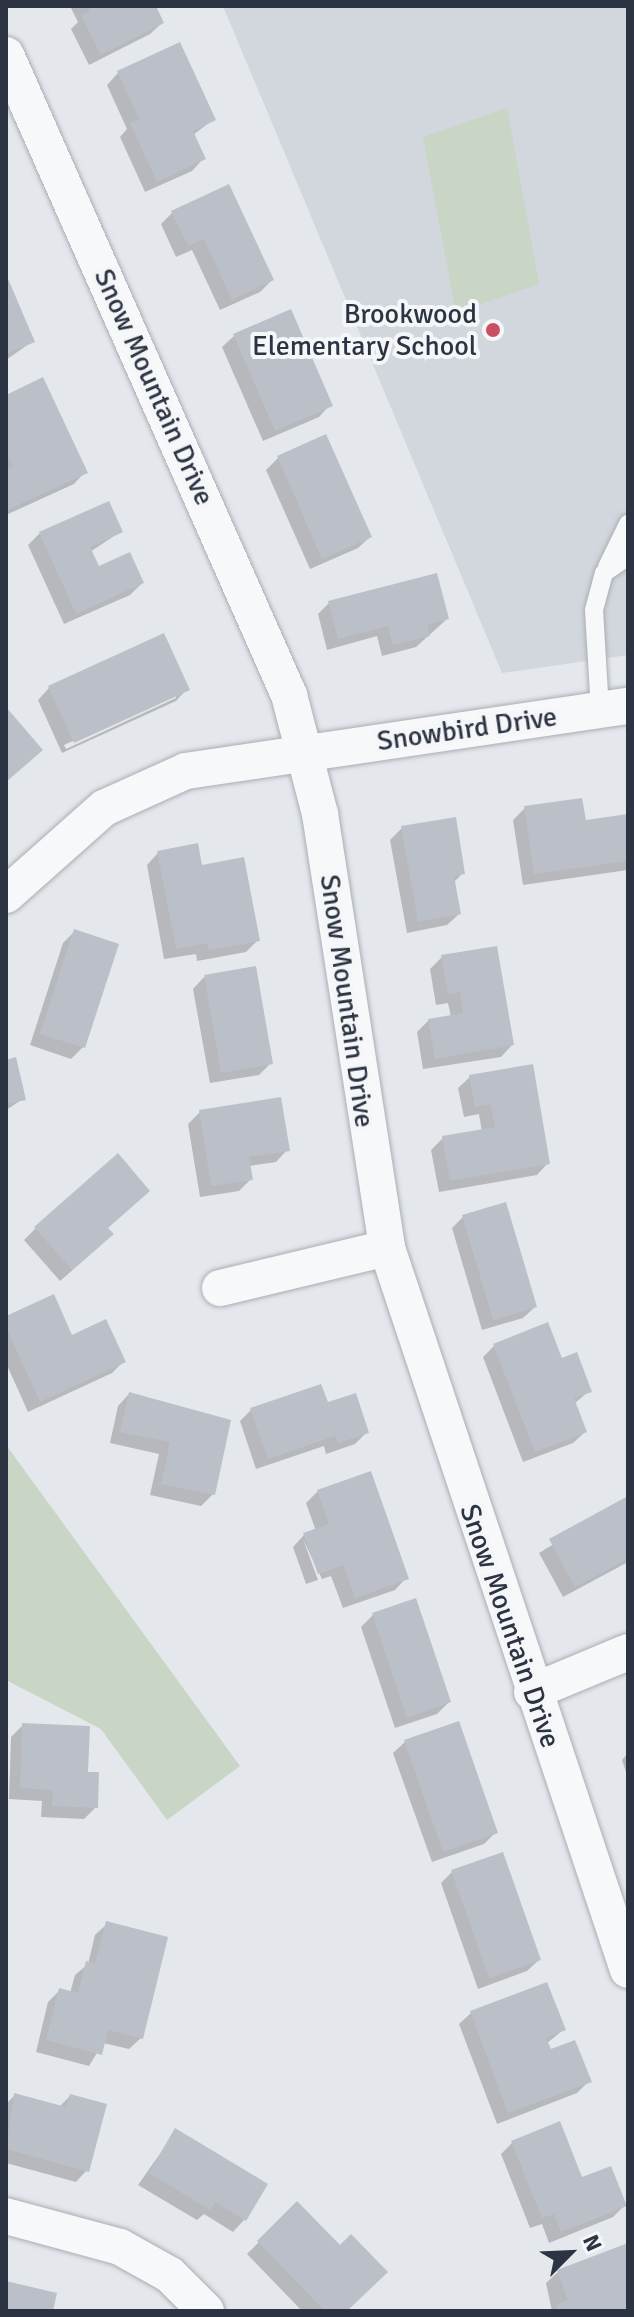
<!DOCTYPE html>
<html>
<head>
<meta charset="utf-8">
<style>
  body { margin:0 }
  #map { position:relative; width:634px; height:2317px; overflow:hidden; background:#e4e7eb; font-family:Signika,sans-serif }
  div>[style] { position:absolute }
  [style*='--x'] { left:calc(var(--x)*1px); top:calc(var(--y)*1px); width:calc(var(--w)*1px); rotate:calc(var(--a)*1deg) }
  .built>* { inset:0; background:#d2d6dd }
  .green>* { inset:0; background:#c9d5c5 }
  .shadow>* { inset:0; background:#0003 }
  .building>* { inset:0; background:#bbc0c8 }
  .roads { filter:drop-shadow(0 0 2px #a9aeb5) drop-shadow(0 0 2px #a9aeb5) }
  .lane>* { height:18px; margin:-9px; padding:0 9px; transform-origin:9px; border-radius:9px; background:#f6f8f9 }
  .street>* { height:36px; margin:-18px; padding:0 18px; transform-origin:18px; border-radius:18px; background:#f6f8f9 }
  .dots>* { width:22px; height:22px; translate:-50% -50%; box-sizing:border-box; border:4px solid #f4f6f8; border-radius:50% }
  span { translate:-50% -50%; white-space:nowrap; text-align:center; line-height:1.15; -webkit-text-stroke:8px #f4f6f8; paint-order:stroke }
  .poi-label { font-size:28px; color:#2c3443 }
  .right { translate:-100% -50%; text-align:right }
  .street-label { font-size:28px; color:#2c3443 }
  .frame { position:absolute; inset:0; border:8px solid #2c3443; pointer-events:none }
  .north { position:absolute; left:530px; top:2213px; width:80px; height:80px; -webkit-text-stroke:6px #f4f6f8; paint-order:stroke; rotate:66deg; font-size:22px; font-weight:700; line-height:32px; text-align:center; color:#2c3443 }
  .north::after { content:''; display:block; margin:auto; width:28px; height:36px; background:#2c3443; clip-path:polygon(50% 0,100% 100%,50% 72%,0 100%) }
</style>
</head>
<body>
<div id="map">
  <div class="built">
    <div style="clip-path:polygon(223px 6px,628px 6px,628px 655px,502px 673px)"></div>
  </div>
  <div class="green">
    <div style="clip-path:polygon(507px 108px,539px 284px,456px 313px,423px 137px)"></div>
    <div style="clip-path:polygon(6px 1445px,240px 1766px,167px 1820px,101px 1729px,6px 1680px)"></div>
  </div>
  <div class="shadow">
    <div style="clip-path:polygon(70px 6px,154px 6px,162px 23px,150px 34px,89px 65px,71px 29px,78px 22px)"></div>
    <div style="clip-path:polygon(118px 73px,214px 119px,193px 135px,203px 159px,192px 171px,145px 192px,120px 137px,127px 129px,107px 85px)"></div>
    <div style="clip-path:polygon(173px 212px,272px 280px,260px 292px,220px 310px,192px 250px,176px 257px,161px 224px)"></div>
    <div style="clip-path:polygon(6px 279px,33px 341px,6px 360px)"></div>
    <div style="clip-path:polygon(234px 336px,330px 405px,319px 417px,263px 441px,222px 347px)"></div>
    <div style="clip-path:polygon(6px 397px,85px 472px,74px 484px,6px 515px)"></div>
    <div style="clip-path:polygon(325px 437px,370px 537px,358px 548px,310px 569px,266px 470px,278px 458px)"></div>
    <div style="clip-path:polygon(120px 532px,90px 552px,98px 569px,142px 583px,130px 595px,64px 624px,28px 545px,40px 533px)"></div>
    <div style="clip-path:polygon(329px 603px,447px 619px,416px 647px,382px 656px,377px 636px,327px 650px,318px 614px)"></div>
    <div style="clip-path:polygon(evenodd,49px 688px,187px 689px,176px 701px,62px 753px,38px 700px,49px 688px,176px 694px,176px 698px,66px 749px,64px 745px,176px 694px)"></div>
    <div style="clip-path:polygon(525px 808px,584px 822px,628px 816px,628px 870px,523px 885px,513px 820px)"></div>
    <div style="clip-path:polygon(402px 828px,463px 873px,453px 883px,459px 914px,447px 925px,407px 933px,390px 840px)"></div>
    <div style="clip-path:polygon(158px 853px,200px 867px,258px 940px,246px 952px,197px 961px,196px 954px,164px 959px,147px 865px)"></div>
    <div style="clip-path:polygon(75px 931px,83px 1047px,71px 1059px,30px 1045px,63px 943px)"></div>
    <div style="clip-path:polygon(442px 957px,512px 1045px,501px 1057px,423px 1069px,417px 1032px,429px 1020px,451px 1017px,448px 1003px,436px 1005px,430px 969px)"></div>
    <div style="clip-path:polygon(204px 977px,271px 1063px,259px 1075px,210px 1083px,193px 989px)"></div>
    <div style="clip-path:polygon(6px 1062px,23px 1099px,6px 1110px)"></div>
    <div style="clip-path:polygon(470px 1077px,548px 1163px,537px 1175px,439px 1192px,431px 1150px,443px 1138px,482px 1132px,479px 1114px,464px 1117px,458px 1088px)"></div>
    <div style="clip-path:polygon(200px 1112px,287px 1150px,276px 1162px,249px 1166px,251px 1179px,239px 1191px,200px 1197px,188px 1124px)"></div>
    <div style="clip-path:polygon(463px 1217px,535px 1307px,523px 1318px,482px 1330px,452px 1228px)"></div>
    <div style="clip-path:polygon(36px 1228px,106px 1228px,100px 1246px,60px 1281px,24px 1240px)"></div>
    <div style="clip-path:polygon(6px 1319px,71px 1338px,124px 1361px,112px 1373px,28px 1412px,6px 1363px)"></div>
    <div style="clip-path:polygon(495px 1345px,561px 1360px,589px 1391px,574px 1404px,585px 1432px,573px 1443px,523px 1462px,483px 1357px)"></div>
    <div style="clip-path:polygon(129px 1394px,228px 1421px,213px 1494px,201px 1506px,150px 1495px,159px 1454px,110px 1443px,118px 1406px)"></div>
    <div style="clip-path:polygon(326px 1405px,367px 1432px,355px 1444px,326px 1454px,324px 1446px,256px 1469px,240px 1421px,251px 1410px)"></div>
    <div style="clip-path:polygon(318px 1491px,406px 1578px,395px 1590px,343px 1608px,331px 1576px,322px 1579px,303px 1539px,318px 1580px,306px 1584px,293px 1547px,304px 1535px,316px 1531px,306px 1503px)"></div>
    <div style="clip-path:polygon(628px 1499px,628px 1562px,563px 1597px,539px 1553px)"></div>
    <div style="clip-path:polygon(414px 1601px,449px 1702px,437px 1714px,395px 1728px,361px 1627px,373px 1615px)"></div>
    <div style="clip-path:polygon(23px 1725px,96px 1807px,84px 1819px,41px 1817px,42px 1801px,9px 1799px,11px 1737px)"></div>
    <div style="clip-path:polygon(405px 1742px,496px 1832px,484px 1844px,432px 1862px,393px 1753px)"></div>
    <div style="clip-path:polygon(628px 1753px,628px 1778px,622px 1760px)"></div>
    <div style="clip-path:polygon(452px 1872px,539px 1960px,527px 1971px,478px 1989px,441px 1883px)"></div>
    <div style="clip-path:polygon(107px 1924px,141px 2038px,129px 2049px,103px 2043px,89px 2066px,36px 2052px,48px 2002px,60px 1990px,70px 1993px,75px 1975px,88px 1964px,95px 1935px)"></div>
    <div style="clip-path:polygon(471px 2013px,563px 2030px,546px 2044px,550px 2052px,589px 2081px,577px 2093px,497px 2124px,459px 2024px)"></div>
    <div style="clip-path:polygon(15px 2095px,59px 2107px,70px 2096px,87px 2170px,76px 2182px,6px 2163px,6px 2104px)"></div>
    <div style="clip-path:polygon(176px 2131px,244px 2220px,233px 2232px,204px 2214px,197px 2220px,138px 2185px)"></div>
    <div style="clip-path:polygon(512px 2143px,581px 2180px,625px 2205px,613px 2217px,549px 2243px,542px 2224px,530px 2228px,501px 2154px)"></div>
    <div style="clip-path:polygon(297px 2204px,345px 2311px,302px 2311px,247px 2254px)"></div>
    <div style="clip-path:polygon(628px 2245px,628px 2311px,552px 2311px,546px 2283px,558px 2272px)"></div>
  </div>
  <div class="building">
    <div style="clip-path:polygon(87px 6px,156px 6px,164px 23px,101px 55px,81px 15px,90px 11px)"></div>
    <div style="clip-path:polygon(180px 42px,216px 120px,193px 131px,206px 159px,157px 182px,130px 123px,139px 119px,117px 71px)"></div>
    <div style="clip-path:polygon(229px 184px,274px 280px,232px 300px,204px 239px,188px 246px,171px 211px)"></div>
    <div style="clip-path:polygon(6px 274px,35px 342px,6px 354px)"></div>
    <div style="clip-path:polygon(291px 309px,333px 406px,275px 431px,233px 334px)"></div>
    <div style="clip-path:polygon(43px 377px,88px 473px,7px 510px,6px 469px,13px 466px,6px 452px,6px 395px)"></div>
    <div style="clip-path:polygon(326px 434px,372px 537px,322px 559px,277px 456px)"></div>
    <div style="clip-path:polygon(109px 501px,123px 532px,90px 547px,99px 566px,130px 552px,144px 583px,76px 614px,39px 532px)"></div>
    <div style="clip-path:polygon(437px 573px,449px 619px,427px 625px,430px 636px,393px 645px,388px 626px,338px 639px,328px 601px)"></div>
    <div style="clip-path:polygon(164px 633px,190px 690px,74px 743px,48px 686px)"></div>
    <div style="clip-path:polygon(6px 707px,43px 750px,6px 782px)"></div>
    <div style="clip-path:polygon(582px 798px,586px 820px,628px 814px,628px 861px,534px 874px,524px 806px)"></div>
    <div style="clip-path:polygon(456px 817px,465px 874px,454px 876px,461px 914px,418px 922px,401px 826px)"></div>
    <div style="clip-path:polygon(198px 843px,202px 865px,244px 857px,260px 941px,209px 950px,207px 943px,176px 949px,157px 851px)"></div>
    <div style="clip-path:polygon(74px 929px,119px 944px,85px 1048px,40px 1034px)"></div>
    <div style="clip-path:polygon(497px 946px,514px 1045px,435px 1059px,428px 1019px,463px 1013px,460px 992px,448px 994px,441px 955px)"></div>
    <div style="clip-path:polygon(256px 966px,273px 1064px,221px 1073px,204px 975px)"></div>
    <div style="clip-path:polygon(16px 1057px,26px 1100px,6px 1104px,6px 1060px)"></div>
    <div style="clip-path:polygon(533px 1064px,550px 1164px,450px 1181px,442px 1136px,495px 1127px,490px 1104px,475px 1107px,469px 1075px)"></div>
    <div style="clip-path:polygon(281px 1097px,290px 1151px,249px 1157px,253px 1180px,211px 1186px,199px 1110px)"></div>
    <div style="clip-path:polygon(118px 1153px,150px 1191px,108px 1228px,114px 1234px,72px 1270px,34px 1227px)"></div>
    <div style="clip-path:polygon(506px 1202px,537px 1307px,493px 1320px,462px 1215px)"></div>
    <div style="clip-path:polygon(54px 1294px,72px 1335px,106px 1319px,126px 1362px,40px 1402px,6px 1327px,6px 1316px)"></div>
    <div style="clip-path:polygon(548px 1322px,562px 1358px,577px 1352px,592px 1392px,574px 1398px,587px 1432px,535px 1452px,493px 1344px)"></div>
    <div style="clip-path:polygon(321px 1384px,328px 1402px,356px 1393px,369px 1433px,338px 1443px,335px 1436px,268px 1459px,250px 1408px)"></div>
    <div style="clip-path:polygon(129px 1392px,231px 1420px,215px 1495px,161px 1484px,170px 1442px,120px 1432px)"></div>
    <div style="clip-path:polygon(371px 1471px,409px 1579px,355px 1598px,343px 1565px,318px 1574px,303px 1533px,329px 1524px,317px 1490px)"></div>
    <div style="clip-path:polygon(628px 1496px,628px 1559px,575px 1587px,549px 1539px)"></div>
    <div style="clip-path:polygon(416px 1598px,451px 1702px,407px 1718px,372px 1613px)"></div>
    <div style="clip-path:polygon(459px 1721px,498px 1833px,443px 1852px,404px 1740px)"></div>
    <div style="clip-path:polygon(22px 1723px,90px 1726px,88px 1772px,99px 1772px,98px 1808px,52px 1806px,53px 1790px,20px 1788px)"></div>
    <div style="clip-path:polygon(503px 1852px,541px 1960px,489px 1978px,451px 1870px)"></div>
    <div style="clip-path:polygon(106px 1921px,168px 1937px,143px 2039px,108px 2030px,102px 2055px,46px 2040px,59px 1988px,78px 1993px,86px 1961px,95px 1963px)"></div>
    <div style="clip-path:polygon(547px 1982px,566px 2030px,546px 2038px,551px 2049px,575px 2040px,592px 2082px,508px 2113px,470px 2011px)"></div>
    <div style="clip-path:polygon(14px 2093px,66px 2107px,70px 2094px,107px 2104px,89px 2172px,6px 2149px)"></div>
    <div style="clip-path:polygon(560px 2121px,582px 2177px,611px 2166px,627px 2206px,561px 2232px,554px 2214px,542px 2218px,511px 2141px)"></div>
    <div style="clip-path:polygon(175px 2128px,268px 2184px,246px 2221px,215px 2202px,210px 2210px,149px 2173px)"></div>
    <div style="clip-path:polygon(297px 2201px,340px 2245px,351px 2234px,388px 2272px,347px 2311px,325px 2311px,257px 2241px)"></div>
    <div style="clip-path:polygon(628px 2243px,628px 2311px,558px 2311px,556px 2305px,568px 2300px,557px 2270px)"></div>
    <div style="clip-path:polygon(6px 2281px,57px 2293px,53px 2311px,6px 2311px)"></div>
  </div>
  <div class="roads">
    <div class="lane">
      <div style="--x:607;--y:567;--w:48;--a:-64"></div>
      <div style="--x:600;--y:711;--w:101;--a:-93.4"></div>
      <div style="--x:594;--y:610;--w:38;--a:-75"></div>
      <div style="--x:604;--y:573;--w:29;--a:-35"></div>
    </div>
    <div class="street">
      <div style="--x:6;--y:55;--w:700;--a:66.15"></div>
      <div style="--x:289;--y:695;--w:123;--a:75.4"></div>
      <div style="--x:320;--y:814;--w:439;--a:81.2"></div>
      <div style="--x:387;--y:1248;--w:761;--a:71.54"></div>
      <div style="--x:6;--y:895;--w:131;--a:-41.6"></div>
      <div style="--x:104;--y:808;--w:90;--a:-24.3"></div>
      <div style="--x:186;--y:771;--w:447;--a:-8.4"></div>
      <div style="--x:220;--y:1288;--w:172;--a:-13.5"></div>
      <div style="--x:532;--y:1692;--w:104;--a:-22.6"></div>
      <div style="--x:6;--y:2216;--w:118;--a:15.2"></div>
      <div style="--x:120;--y:2247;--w:57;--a:29.2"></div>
      <div style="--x:170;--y:2275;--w:51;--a:45"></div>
    </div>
  </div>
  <div class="dots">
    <div style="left:493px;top:330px;background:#c95063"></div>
  </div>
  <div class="poi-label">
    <span class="right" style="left:477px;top:330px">Brookwood<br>Elementary School</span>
  </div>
  <div class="street-label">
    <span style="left:154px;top:387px;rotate:66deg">Snow Mountain Drive</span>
    <span style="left:467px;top:729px;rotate:-8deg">Snowbird Drive</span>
    <span style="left:347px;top:1001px;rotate:82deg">Snow Mountain Drive</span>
    <span style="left:510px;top:1626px;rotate:71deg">Snow Mountain Drive</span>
  </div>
  <div class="frame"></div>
  <div class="north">N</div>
</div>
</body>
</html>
